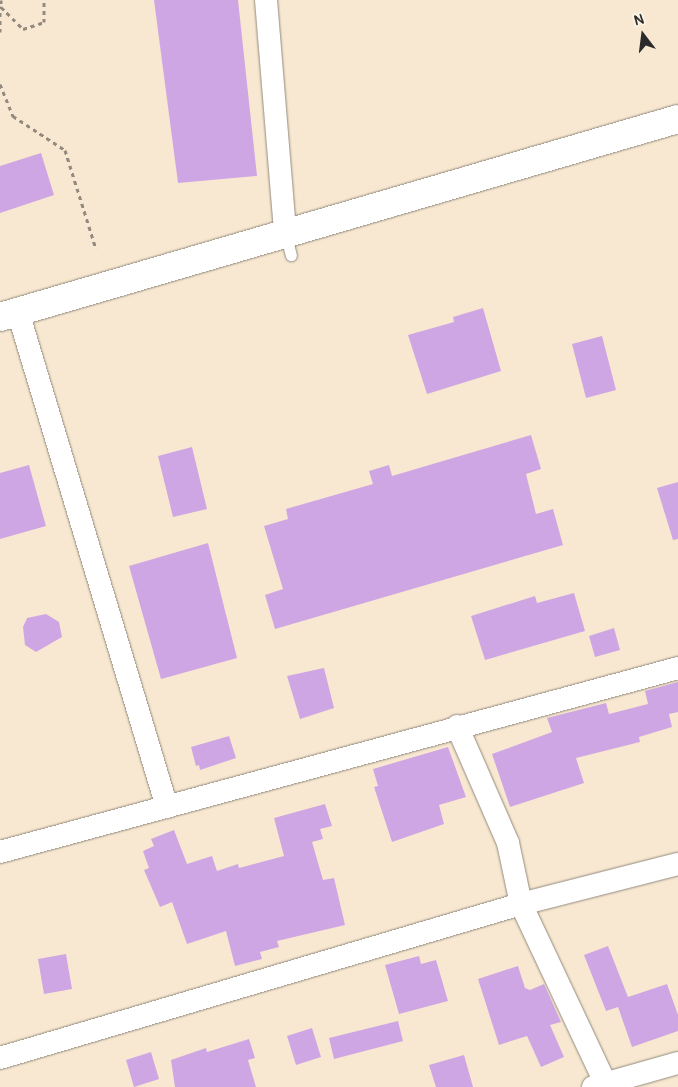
<!DOCTYPE html>
<html>
<head>
<meta charset="utf-8">
<style>
  body { margin:0 }
  #map { position:relative; width:678px; height:1087px; overflow:hidden; background:#f8e8d1; font-family:Pangolin,sans-serif }
  div>[style] { position:absolute }
  [style*='--x'] { left:calc(var(--x)*1px); top:calc(var(--y)*1px); width:calc(var(--w)*1px); rotate:calc(var(--a)*1deg) }
  .building>* { inset:0; background:#cfa6e4 }
  .path>* { height:3px; margin-top:-1.5px; transform-origin:0; background:repeating-linear-gradient(90deg,#928a7e 0 4px,transparent 0 8px) }
  .roads { filter:drop-shadow(0 0 1px #928a7e) drop-shadow(0 0 1px #928a7e) }
  .lane>* { height:11px; margin:-5.5px; padding:0 5.5px; transform-origin:5.5px; border-radius:5.5px; background:#fff }
  .street>* { height:22px; margin:-11px; padding:0 11px; transform-origin:11px; border-radius:11px; background:#fff }
  .primary>* { height:28px; margin:-14px; padding:0 14px; transform-origin:14px; border-radius:14px; background:#fff }
  span { translate:-50% -50%; white-space:nowrap; text-align:center; line-height:1.15; -webkit-text-stroke:5px #fcf5e5; paint-order:stroke }
  .north { position:absolute; left:618px; top:10px; width:50px; height:50px; -webkit-text-stroke:4px #fcf5e5; paint-order:stroke; rotate:345deg; font-size:14px; font-weight:700; line-height:20px; text-align:center; color:#2b2b2b }
  .north::after { content:''; display:block; margin:auto; width:18px; height:22px; background:#2b2b2b; clip-path:polygon(50% 0,100% 100%,50% 72%,0 100%) }
</style>
</head>
<body>
<div id="map">
  <div class="building">
    <div style="clip-path:polygon(154px 0,238px 0,257px 176px,178px 183px)"></div>
    <div style="clip-path:polygon(41px 153px,54px 195px,0 213px,0 166px)"></div>
    <div style="clip-path:polygon(483px 308px,501px 371px,427px 394px,408px 335px,454px 322px,453px 317px)"></div>
    <div style="clip-path:polygon(602px 336px,616px 390px,586px 398px,572px 344px)"></div>
    <div style="clip-path:polygon(531px 435px,541px 469px,526px 474px,536px 514px,553px 509px,563px 545px,275px 629px,265px 595px,283px 589px,264px 526px,288px 519px,286px 509px,373px 484px,369px 471px,389px 465px,392px 476px)"></div>
    <div style="clip-path:polygon(192px 447px,207px 509px,173px 517px,158px 456px)"></div>
    <div style="clip-path:polygon(29px 465px,46px 526px,0 539px,0 473px)"></div>
    <div style="clip-path:polygon(678px 482px,678px 539px,673px 540px,657px 488px)"></div>
    <div style="clip-path:polygon(208px 543px,237px 658px,161px 679px,129px 566px)"></div>
    <div style="clip-path:polygon(574px 593px,585px 631px,485px 660px,471px 616px,535px 596px,537px 603px)"></div>
    <div style="clip-path:polygon(46px 614px,59px 622px,62px 637px,36px 652px,25px 645px,23px 627px,27px 618px)"></div>
    <div style="clip-path:polygon(614px 628px,620px 650px,595px 657px,589px 636px)"></div>
    <div style="clip-path:polygon(324px 668px,334px 708px,300px 719px,287px 676px)"></div>
    <div style="clip-path:polygon(678px 682px,678px 712px,669px 714px,672px 727px,639px 737px,640px 742px,576px 758px,584px 783px,510px 807px,492px 754px,552px 732px,547px 718px,606px 703px,609px 714px,648px 704px,645px 691px)"></div>
    <div style="clip-path:polygon(229px 736px,236px 758px,200px 770px,199px 765px,196px 766px,191px 747px)"></div>
    <div style="clip-path:polygon(448px 747px,466px 797px,439px 805px,444px 824px,392px 842px,374px 787px,378px 786px,373px 769px)"></div>
    <div style="clip-path:polygon(325px 804px,332px 826px,320px 829px,323px 839px,312px 842px,323px 880px,334px 878px,345px 925px,277px 941px,279px 947px,260px 952px,262px 959px,235px 966px,226px 931px,187px 944px,172px 902px,160px 907px,144px 870px,149px 868px,143px 851px,154px 846px,151px 839px,174px 830px,187px 864px,212px 856px,217px 871px,238px 864px,239px 868px,284px 856px,274px 818px)"></div>
    <div style="clip-path:polygon(608px 946px,628px 997px,667px 984px,678px 1015px,678px 1031px,632px 1047px,618px 1007px,606px 1011px,584px 955px)"></div>
    <div style="clip-path:polygon(66px 954px,72px 989px,44px 994px,38px 959px)"></div>
    <div style="clip-path:polygon(419px 956px,421px 964px,436px 960px,448px 1001px,399px 1014px,385px 965px)"></div>
    <div style="clip-path:polygon(518px 966px,525px 988px,530px 990px,544px 984px,561px 1022px,550px 1025px,564px 1057px,541px 1067px,527px 1036px,499px 1045px,478px 979px)"></div>
    <div style="clip-path:polygon(398px 1021px,403px 1041px,334px 1059px,329px 1038px)"></div>
    <div style="clip-path:polygon(312px 1028px,321px 1057px,296px 1065px,287px 1036px)"></div>
    <div style="clip-path:polygon(249px 1039px,255px 1058px,248px 1060px,256px 1087px,175px 1087px,171px 1060px,206px 1048px,207px 1052px)"></div>
    <div style="clip-path:polygon(151px 1052px,159px 1079px,134px 1087px,126px 1060px)"></div>
    <div style="clip-path:polygon(464px 1055px,473px 1087px,436px 1087px,429px 1065px)"></div>
  </div>
  <div class="path">
    <div style="--x:1;--y:0;--w:7;--a:90"></div>
    <div style="--x:1;--y:7;--w:31;--a:45"></div>
    <div style="--x:23;--y:29;--w:22;--a:-18"></div>
    <div style="--x:44;--y:22;--w:22;--a:-90"></div>
    <div style="--x:0;--y:32;--w:26;--a:-90"></div>
    <div style="--x:0;--y:84;--w:35;--a:68"></div>
    <div style="--x:13;--y:116;--w:62;--a:33.2"></div>
    <div style="--x:65;--y:150;--w:104;--a:72.6"></div>
  </div>
  <div class="roads">
    <div class="lane">
      <div style="--x:285;--y:233;--w:23;--a:75"></div>
    </div>
    <div class="street">
      <div style="--x:266;--y:0;--w:234;--a:85.3"></div>
      <div style="--x:18;--y:312;--w:517;--a:73.25"></div>
      <div style="--x:457;--y:726;--w:128;--a:66.4"></div>
      <div style="--x:508;--y:843;--w:62;--a:78"></div>
      <div style="--x:521;--y:904;--w:202;--a:64.8"></div>
      <div style="--x:0;--y:852;--w:703;--a:-15.18"></div>
      <div style="--x:0;--y:1058;--w:543;--a:-16.47"></div>
      <div style="--x:521;--y:904;--w:162;--a:-14.3"></div>
      <div style="--x:593;--y:1087;--w:88;--a:-15.8"></div>
    </div>
    <div class="primary">
      <div style="--x:0;--y:317;--w:706;--a:-16.28"></div>
    </div>
  </div>
  <div class="north">N</div>
</div>
</body>
</html>
